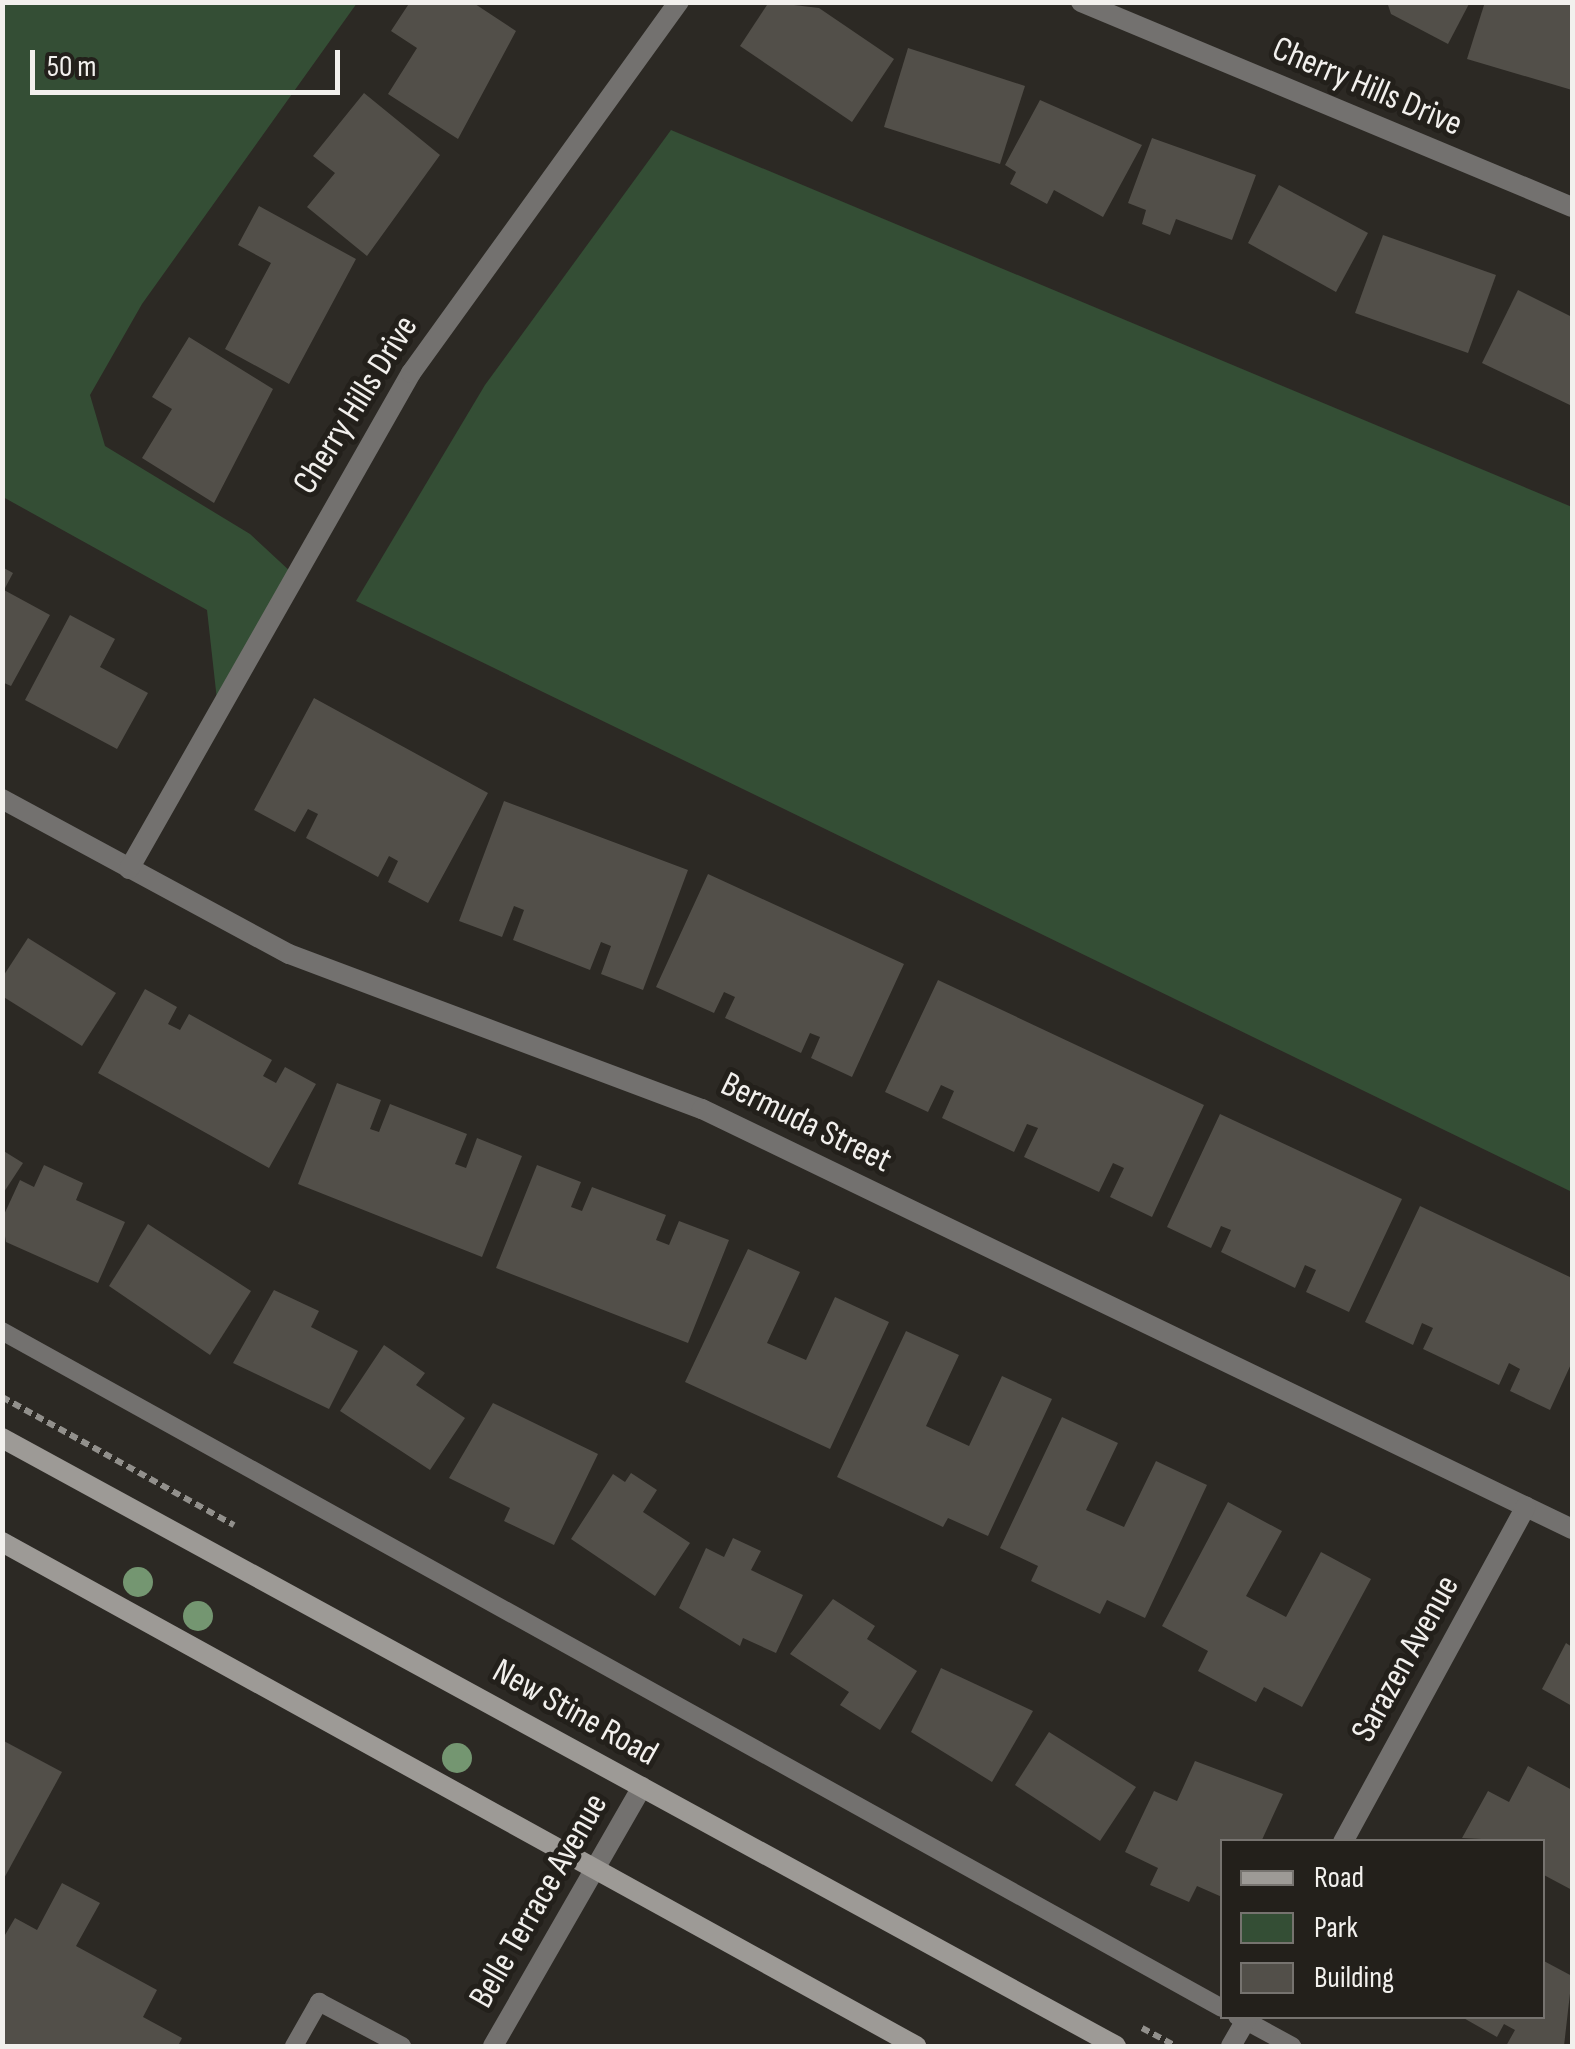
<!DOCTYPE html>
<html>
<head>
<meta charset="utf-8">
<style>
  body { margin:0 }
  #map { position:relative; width:1575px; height:2049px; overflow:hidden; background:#2c2924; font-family:"Sofia Sans Condensed",sans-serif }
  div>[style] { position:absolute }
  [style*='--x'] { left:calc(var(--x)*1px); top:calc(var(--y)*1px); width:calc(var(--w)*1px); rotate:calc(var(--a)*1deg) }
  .green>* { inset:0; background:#344e35 }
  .building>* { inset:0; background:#524f49 }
  .path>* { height:6px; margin-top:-3px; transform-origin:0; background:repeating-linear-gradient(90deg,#92908c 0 8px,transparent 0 13px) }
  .service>* { height:18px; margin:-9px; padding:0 9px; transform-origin:9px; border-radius:9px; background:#73716f }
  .minor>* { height:20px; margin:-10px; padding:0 10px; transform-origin:10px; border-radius:10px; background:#73716f }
  .tertiary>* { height:20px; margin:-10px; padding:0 10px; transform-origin:10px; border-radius:10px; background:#73716f }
  .secondary>* { height:20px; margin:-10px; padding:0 10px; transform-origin:10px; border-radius:10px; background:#9d9a96 }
  .trees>* { width:30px; height:30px; margin:-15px; border-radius:50%; background:#749671 }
  span { translate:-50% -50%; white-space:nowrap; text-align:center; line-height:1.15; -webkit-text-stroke:10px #23201b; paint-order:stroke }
  .street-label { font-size:35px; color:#f2f0ed }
  .frame { position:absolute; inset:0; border:5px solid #f2f0ed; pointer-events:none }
  .legend { position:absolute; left:1220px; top:1839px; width:325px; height:180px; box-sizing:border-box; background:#23201b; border:2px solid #76736f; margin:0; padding:12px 18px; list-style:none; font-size:30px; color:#f2f0ed }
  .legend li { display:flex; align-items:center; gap:20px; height:50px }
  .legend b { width:50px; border:2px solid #76736f }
  .scale { position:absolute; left:30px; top:50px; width:310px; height:45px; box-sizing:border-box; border:5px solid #f2f0ed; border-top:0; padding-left:12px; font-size:30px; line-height:35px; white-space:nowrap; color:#f2f0ed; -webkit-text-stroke:8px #23201b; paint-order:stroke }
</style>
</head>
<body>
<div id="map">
  <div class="green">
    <div style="clip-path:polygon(3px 3px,357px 3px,142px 304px,90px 395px,105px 446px,250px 534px,292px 573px,218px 709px,207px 610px,3px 497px)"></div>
    <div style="clip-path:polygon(671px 130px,1572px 507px,1572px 1192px,356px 601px,485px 385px)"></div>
  </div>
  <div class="building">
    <div style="clip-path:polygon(410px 2px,472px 2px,516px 31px,458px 139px,388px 94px,417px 48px,391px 31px)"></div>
    <div style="clip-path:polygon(769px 2px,819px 8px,894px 59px,852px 122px,740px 46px)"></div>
    <div style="clip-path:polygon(1387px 2px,1470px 2px,1448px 44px,1391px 14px)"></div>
    <div style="clip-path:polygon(1485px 2px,1572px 2px,1572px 90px,1467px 59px)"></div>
    <div style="clip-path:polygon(908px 48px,1025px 86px,1000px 164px,884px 127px)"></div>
    <div style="clip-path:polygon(364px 93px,440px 155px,367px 256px,307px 207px,335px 173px,313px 156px)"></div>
    <div style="clip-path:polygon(1040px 100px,1142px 145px,1103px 217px,1054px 190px,1047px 204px,1010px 184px,1016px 172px,1005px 165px)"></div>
    <div style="clip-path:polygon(1152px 138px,1256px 175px,1232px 240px,1176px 219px,1170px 235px,1142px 224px,1146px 210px,1128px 203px)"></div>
    <div style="clip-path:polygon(1279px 185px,1368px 233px,1336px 292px,1248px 243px)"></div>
    <div style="clip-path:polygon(259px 206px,356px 259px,289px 384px,225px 349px,271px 263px,238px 245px)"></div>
    <div style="clip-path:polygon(1383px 235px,1496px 275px,1468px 353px,1355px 313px)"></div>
    <div style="clip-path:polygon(1518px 290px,1572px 317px,1572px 406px,1482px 363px)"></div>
    <div style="clip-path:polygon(189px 337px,273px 389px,214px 503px,142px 458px,172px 409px,152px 397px)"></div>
    <div style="clip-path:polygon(2px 567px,13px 573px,4px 590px,50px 615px,11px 686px,2px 682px)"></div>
    <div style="clip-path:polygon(70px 615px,115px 639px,100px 667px,148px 693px,117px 749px,25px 700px)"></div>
    <div style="clip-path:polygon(314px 698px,488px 793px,428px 903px,388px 882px,398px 861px,389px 856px,378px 877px,306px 838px,318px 814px,308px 809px,295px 832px,254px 810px)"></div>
    <div style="clip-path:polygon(504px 801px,688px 870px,643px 990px,601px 974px,611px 946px,601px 942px,590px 970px,513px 940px,524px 910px,514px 906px,502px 937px,459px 921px)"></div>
    <div style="clip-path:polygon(708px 874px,904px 964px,852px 1077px,811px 1058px,820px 1037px,810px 1033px,801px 1053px,725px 1018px,735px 997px,724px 992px,714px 1013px,656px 987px)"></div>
    <div style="clip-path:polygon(28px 938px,116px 993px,82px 1046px,2px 996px,2px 978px)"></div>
    <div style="clip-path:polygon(938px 980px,1204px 1105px,1152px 1217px,1110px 1197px,1124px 1168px,1113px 1163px,1099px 1192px,1024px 1157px,1038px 1128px,1027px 1124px,1014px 1152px,942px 1118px,954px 1091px,941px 1085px,928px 1112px,885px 1092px)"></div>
    <div style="clip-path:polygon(145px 989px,177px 1007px,168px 1024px,180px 1030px,189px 1014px,272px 1060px,263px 1076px,276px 1083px,285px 1067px,316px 1084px,269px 1168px,98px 1073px)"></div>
    <div style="clip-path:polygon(337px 1083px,381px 1100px,370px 1129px,379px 1132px,390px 1104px,467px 1134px,455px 1164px,466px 1168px,477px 1138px,522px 1156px,482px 1257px,298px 1184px)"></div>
    <div style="clip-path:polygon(1220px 1114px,1402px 1199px,1349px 1312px,1306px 1292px,1316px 1270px,1305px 1265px,1295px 1288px,1221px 1252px,1231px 1230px,1221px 1226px,1211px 1248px,1167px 1227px)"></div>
    <div style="clip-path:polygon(2px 1150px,23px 1163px,2px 1195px)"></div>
    <div style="clip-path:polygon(44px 1165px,83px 1183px,76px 1200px,125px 1222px,98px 1283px,6px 1242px,2px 1219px,20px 1180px,34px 1187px)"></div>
    <div style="clip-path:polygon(537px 1165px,581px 1182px,571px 1207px,582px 1211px,592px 1187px,666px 1215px,656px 1240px,669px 1245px,679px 1221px,729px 1240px,688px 1343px,496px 1268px)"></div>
    <div style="clip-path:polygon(1420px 1206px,1572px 1278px,1572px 1362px,1550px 1410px,1510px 1391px,1520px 1369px,1509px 1363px,1499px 1385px,1423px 1349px,1433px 1328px,1422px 1323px,1413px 1345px,1365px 1322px)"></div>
    <div style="clip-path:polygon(148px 1224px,251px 1291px,210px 1355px,109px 1286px)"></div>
    <div style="clip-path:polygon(748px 1249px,800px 1272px,767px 1343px,806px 1360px,835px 1297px,889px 1322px,830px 1449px,685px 1382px)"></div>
    <div style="clip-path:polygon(274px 1290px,319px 1311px,311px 1327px,358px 1351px,329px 1409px,233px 1363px)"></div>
    <div style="clip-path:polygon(906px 1331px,959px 1355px,926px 1426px,969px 1446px,1002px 1376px,1052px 1399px,988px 1536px,948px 1518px,943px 1527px,837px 1477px)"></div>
    <div style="clip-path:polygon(384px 1345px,425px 1373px,416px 1385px,465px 1418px,430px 1470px,340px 1411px)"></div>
    <div style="clip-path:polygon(493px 1403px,598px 1454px,554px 1545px,504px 1521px,510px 1508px,449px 1478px)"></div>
    <div style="clip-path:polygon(1062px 1417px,1118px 1443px,1086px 1510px,1124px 1527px,1156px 1461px,1207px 1485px,1145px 1618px,1107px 1600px,1100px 1614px,1031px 1581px,1038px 1566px,1000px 1548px)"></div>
    <div style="clip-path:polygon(631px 1473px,657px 1490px,643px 1512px,690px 1543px,655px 1596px,571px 1539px,613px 1474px,625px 1482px)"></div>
    <div style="clip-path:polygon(1228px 1502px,1282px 1531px,1246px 1596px,1286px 1617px,1321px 1552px,1371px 1579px,1302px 1707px,1264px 1687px,1256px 1702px,1198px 1671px,1208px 1651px,1162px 1626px)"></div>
    <div style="clip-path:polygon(733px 1538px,761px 1551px,751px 1570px,803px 1595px,776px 1653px,743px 1638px,740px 1646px,679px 1608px,706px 1548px,724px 1557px)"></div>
    <div style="clip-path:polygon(833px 1599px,875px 1626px,867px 1639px,917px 1671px,880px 1730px,840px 1705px,849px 1692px,790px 1654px)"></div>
    <div style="clip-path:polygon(1566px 1643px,1572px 1647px,1572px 1706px,1542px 1689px)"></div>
    <div style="clip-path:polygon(941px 1668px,1033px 1711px,992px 1782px,911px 1732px)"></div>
    <div style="clip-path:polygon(1049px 1732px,1136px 1787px,1100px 1841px,1015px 1785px)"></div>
    <div style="clip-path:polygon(2px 1740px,62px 1772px,2px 1882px)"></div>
    <div style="clip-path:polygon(1195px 1761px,1283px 1794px,1261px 1842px,1222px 1842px,1222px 1897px,1197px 1886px,1189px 1902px,1150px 1885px,1158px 1868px,1125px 1852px,1154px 1791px,1177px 1801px)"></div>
    <div style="clip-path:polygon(1528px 1766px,1572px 1790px,1572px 1890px,1542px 1874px,1542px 1842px,1462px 1838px,1488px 1791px,1509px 1802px)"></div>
    <div style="clip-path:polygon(62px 1883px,100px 1903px,76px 1946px,157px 1990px,143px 2017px,182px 2038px,178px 2046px,2px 2046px,2px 1940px,15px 1918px,37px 1930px)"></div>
    <div style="clip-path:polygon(1542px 1960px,1572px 1976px,1564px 2046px,1506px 2046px,1515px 2030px,1504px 2024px,1497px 2037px,1460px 2016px,1542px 2016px)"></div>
  </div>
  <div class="path">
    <div style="--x:2;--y:1397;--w:265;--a:28.9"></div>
    <div style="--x:1142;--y:2028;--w:38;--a:28"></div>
  </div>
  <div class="service">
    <div style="--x:2;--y:1331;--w:1395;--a:29.03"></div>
    <div style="--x:1237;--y:2016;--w:63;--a:28.6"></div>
    <div style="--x:294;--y:2046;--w:51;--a:-60.4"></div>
    <div style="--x:319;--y:2002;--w:94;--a:27.9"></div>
  </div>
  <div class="minor">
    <div style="--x:1081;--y:2;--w:532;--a:22.66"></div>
    <div style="--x:2;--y:799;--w:326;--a:28.4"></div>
    <div style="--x:289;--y:954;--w:441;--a:20.6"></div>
    <div style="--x:702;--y:1109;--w:966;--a:25.77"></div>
    <div style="--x:129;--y:869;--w:571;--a:-60.38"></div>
    <div style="--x:411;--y:373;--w:458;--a:-54.2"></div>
    <div style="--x:1343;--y:1842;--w:382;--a:-61.4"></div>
    <div style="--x:1231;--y:2046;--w:34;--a:-60"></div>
  </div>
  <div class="tertiary">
    <div style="--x:493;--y:2046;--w:299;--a:-60.1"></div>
  </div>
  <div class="secondary">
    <div style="--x:2;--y:1438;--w:1269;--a:28.62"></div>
    <div style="--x:2;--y:1542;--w:1044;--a:28.87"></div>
  </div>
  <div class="trees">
    <div style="left:138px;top:1582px"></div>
    <div style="left:198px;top:1616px"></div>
    <div style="left:457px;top:1758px"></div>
  </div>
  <div class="street-label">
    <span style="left:1367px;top:87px;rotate:23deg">Cherry Hills Drive</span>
    <span style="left:356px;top:405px;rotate:-58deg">Cherry Hills Drive</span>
    <span style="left:806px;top:1123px;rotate:26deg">Bermuda Street</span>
    <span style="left:1406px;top:1659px;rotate:-61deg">Sarazen Avenue</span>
    <span style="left:575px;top:1713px;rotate:29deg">New Stine Road</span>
    <span style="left:539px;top:1901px;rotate:-60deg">Belle Terrace Avenue</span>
  </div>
  <div class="frame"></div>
  <ul class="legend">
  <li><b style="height:12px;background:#9d9a96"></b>Road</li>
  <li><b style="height:28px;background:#344e35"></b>Park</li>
  <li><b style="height:28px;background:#524f49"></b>Building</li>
  </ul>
  <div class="scale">50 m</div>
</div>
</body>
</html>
